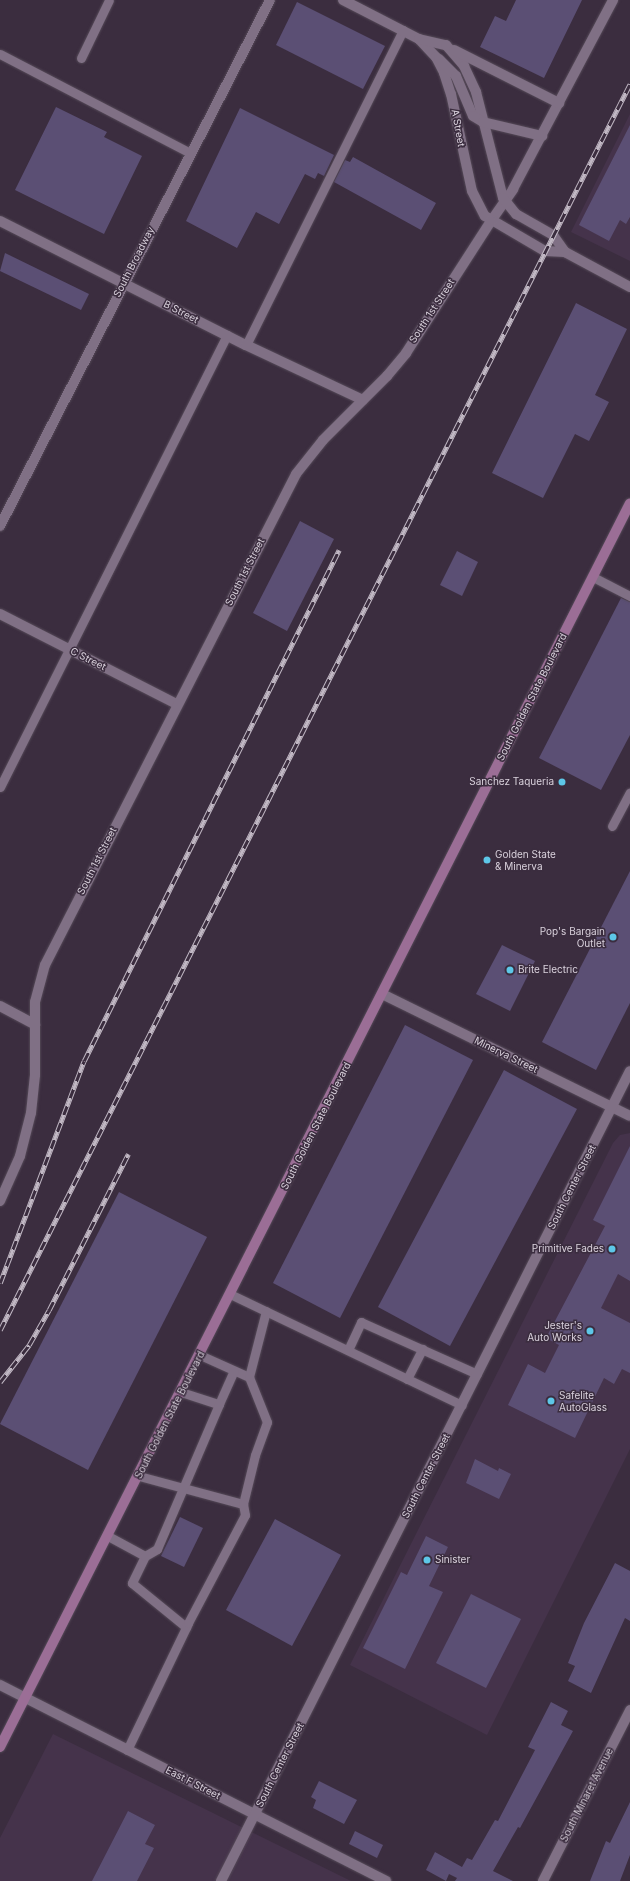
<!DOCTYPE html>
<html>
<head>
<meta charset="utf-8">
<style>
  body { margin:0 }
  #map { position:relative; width:630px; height:1881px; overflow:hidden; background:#3b2d3f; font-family:Inter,sans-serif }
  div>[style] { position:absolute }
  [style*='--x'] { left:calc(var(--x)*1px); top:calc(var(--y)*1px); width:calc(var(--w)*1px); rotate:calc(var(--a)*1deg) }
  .built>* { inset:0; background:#45334b }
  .building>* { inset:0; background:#5b4f74 }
  .roads { filter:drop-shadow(0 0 1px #554a58) drop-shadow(0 0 1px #554a58) }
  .service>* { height:9px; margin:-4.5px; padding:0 4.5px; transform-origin:4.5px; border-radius:4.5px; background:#807085 }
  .minor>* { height:10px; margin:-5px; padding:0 5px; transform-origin:5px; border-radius:5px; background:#807085 }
  .tertiary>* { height:10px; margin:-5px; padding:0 5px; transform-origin:5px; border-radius:5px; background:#807085 }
  .secondary>* { height:10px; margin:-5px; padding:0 5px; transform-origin:5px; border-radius:5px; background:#9b6e96 }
  .rail>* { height:4.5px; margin-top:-2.25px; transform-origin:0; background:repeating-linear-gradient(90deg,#3b2d3f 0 9px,#c1b8c4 0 18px); box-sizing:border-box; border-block:1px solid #c1b8c4 }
  .dots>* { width:11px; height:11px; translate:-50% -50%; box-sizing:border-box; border:2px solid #3b2d3f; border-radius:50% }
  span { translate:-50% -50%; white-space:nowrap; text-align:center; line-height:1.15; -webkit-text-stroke:3px #3b2d3f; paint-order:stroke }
  .street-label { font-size:10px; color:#d9d1dc }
  .poi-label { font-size:10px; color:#d9d1dc }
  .right { translate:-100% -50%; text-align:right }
  .left { translate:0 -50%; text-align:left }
</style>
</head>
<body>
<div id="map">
  <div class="built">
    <div style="clip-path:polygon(630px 114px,630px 261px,571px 232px)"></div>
    <div style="clip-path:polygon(630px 1133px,630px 1449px,487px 1735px,350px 1665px,613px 1143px,620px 1135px)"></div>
    <div style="clip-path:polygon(53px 1734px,351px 1881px,0 1881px,0 1838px)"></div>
  </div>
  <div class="building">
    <div style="clip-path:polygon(516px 0,582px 0,544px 78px,480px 47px,495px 16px,506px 21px)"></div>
    <div style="clip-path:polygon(297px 2px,385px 46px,363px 89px,276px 45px)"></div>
    <div style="clip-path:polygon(56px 107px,107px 132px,104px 137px,142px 156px,104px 234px,15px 190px)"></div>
    <div style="clip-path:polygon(240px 108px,334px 155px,324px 176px,318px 173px,315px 179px,305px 174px,279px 224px,256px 212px,237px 248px,186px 221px)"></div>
    <div style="clip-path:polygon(630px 125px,630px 217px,626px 224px,620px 220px,609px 241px,579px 225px)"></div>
    <div style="clip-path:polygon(353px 157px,436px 203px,421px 230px,334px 182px,345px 160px,350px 162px)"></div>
    <div style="clip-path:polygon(5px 253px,89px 294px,81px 310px,0 271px)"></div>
    <div style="clip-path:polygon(576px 303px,627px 329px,595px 395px,609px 402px,589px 441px,575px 434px,543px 498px,492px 473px)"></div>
    <div style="clip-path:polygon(300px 521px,334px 539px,287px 631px,253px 613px)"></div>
    <div style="clip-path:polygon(457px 551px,478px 562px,462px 596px,440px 585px)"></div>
    <div style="clip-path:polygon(621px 598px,630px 602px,630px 735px,601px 790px,539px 758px)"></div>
    <div style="clip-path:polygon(630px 871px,630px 1003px,596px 1070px,542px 1042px)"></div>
    <div style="clip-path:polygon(502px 945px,535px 961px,510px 1011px,476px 994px)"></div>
    <div style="clip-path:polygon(405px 1025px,473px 1060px,340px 1318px,273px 1283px)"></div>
    <div style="clip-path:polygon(504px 1070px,577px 1109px,450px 1346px,378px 1307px)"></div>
    <div style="clip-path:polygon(630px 1146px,630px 1281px,618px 1274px,601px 1308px,630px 1323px,630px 1373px,622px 1369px,614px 1384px,604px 1378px,575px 1438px,508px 1405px,528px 1364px,545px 1373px,559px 1345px,546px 1338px,605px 1226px,593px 1220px)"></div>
    <div style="clip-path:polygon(119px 1192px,207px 1237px,88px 1470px,0 1424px)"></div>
    <div style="clip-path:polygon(475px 1459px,498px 1471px,499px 1468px,511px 1474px,499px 1499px,466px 1483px)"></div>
    <div style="clip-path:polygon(180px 1517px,203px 1528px,184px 1567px,161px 1556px)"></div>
    <div style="clip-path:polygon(275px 1519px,341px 1555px,292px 1646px,226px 1610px)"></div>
    <div style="clip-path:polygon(426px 1536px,448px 1547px,429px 1586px,443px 1592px,405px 1669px,363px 1648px,401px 1572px,407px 1575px)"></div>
    <div style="clip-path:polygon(615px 1563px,630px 1571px,630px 1621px,625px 1618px,591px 1693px,568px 1681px,575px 1666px,568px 1663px,584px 1623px)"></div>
    <div style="clip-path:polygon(471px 1594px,521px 1619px,486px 1688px,436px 1663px)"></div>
    <div style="clip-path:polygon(551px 1702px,568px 1711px,561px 1725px,573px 1731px,520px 1828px,518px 1827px,493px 1871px,513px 1881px,455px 1881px,457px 1878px,449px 1874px,446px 1881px,426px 1870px,435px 1852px,462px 1867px,467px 1858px,472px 1860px,495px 1820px,498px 1821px,535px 1750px,528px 1747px)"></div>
    <div style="clip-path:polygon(319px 1781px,357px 1800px,344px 1824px,313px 1808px,316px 1800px,311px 1797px)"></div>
    <div style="clip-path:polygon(630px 1802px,630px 1855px,620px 1881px,590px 1881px,606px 1841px,610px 1843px)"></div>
    <div style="clip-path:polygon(128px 1811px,155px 1825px,145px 1844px,154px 1848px,137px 1881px,92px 1881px)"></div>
    <div style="clip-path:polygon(355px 1831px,383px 1845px,377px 1858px,349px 1844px)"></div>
  </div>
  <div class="roads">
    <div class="service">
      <div style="--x:0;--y:54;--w:214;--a:27.5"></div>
      <div style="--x:81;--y:58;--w:64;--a:-64.2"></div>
      <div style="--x:246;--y:345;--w:352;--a:-63.5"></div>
      <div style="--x:593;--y:577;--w:42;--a:27.2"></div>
      <div style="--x:0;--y:787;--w:506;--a:-63.33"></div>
      <div style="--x:612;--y:826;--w:38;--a:-62"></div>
      <div style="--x:230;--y:1294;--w:257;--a:25.6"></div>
      <div style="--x:348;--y:1350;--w:31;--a:-65"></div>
      <div style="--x:361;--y:1322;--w:127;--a:24.1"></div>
      <div style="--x:200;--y:1355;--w:54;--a:24.2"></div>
      <div style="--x:407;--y:1379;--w:34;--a:-63"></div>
      <div style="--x:181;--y:1392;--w:40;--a:18"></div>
      <div style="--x:219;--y:1404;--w:36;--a:-66"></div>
      <div style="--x:139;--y:1476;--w:108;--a:15.1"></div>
      <div style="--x:243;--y:1504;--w:50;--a:-76.2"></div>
      <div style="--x:255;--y:1455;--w:35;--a:-70"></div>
      <div style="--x:267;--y:1422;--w:48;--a:-111.8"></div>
      <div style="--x:249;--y:1377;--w:68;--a:-75.6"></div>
      <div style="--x:108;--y:1536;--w:42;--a:28.4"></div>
      <div style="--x:145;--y:1556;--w:30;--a:116"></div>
      <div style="--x:132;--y:1583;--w:70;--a:39.2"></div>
      <div style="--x:145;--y:1556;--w:14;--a:-30"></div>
      <div style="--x:157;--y:1549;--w:158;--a:-66.8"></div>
      <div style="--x:127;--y:1750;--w:141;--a:-64.3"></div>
      <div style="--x:188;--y:1623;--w:122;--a:-62.2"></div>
      <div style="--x:245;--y:1515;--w:11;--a:-100"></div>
    </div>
    <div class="minor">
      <div style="--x:0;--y:221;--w:275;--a:26.8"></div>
      <div style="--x:246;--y:345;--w:129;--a:25.2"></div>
      <div style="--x:491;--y:221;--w:39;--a:-55"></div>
      <div style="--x:513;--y:189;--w:214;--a:-62.1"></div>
      <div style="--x:0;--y:526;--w:591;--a:-62.83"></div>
      <div style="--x:0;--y:614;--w:199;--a:27"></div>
      <div style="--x:382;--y:994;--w:276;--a:26.2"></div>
      <div style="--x:0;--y:1006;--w:40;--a:28"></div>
      <div style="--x:0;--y:1685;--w:433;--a:26.9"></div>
      <div style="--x:221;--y:1881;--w:907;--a:-63.21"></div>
      <div style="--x:543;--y:1881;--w:192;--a:-63"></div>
    </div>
    <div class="tertiary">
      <div style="--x:343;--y:0;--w:85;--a:27.2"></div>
      <div style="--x:419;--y:39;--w:25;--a:47"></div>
      <div style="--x:436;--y:57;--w:18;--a:63"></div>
      <div style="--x:444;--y:73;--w:22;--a:72"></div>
      <div style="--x:451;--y:94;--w:99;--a:77.8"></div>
      <div style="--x:472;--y:191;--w:28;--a:63"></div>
      <div style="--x:485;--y:216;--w:69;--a:30.3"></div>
      <div style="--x:545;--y:251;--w:20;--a:3"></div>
      <div style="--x:565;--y:252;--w:74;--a:28.3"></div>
      <div style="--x:419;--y:39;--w:28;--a:13"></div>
      <div style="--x:446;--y:45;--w:28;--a:49"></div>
      <div style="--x:464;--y:66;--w:29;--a:65"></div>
      <div style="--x:476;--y:92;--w:109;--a:75.7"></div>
      <div style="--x:503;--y:198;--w:21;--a:51"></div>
      <div style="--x:516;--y:214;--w:43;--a:29.6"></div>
      <div style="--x:553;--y:235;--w:21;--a:55"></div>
      <div style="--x:454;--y:50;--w:118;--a:26.8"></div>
      <div style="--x:439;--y:59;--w:24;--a:45"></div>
      <div style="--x:456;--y:76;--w:43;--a:67"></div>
      <div style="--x:473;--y:116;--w:12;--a:31"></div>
      <div style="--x:483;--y:122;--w:61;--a:13.3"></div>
      <div style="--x:0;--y:1201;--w:49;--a:-66"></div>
      <div style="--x:20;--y:1156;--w:44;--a:-75.7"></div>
      <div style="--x:31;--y:1113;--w:38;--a:-84"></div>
      <div style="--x:35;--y:1075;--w:73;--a:-90"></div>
      <div style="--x:35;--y:1002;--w:38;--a:-75"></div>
      <div style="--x:45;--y:965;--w:551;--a:-62.92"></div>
      <div style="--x:296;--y:474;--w:43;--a:-51.5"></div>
      <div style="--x:323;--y:440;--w:91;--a:-45"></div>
      <div style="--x:387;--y:376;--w:30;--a:-50"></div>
      <div style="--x:406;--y:353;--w:157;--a:-57.2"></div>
    </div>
    <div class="secondary">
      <div style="--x:0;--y:1747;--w:1394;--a:-63.14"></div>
    </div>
  </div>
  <div class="rail">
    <div style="--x:0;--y:1283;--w:237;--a:-69.3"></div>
    <div style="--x:84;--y:1061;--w:571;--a:-63.48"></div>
    <div style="--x:0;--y:1330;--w:1396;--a:-63.18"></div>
    <div style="--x:0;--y:1382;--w:47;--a:-51.9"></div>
    <div style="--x:29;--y:1345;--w:40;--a:-60.3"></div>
    <div style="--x:49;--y:1310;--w:175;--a:-63.1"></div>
  </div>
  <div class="dots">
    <div style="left:562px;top:782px;background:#5dc7e8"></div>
    <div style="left:487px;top:860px;background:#5dc7e8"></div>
    <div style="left:613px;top:937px;background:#5dc7e8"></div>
    <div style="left:510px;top:970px;background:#5dc7e8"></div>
    <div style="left:612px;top:1249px;background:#5dc7e8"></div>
    <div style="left:590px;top:1331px;background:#5dc7e8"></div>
    <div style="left:551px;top:1401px;background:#5dc7e8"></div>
    <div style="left:427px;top:1560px;background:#5dc7e8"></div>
  </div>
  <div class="street-label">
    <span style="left:458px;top:128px;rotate:80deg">A Street</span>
    <span style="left:134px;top:262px;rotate:-63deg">South Broadway</span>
    <span style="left:432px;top:311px;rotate:-57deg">South 1st Street</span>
    <span style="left:181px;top:312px;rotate:27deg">B Street</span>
    <span style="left:245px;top:572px;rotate:-63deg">South 1st Street</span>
    <span style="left:88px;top:659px;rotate:27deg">C Street</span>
    <span style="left:532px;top:697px;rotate:-63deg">South Golden State Boulevard</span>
    <span style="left:97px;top:861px;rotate:-63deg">South 1st Street</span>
    <span style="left:506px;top:1055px;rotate:26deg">Minerva Street</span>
    <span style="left:316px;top:1126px;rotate:-63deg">South Golden State Boulevard</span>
    <span style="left:572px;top:1187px;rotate:-63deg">South Center Street</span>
    <span style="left:170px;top:1415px;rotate:-63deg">South Golden State Boulevard</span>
    <span style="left:426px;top:1476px;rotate:-63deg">South Center Street</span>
    <span style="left:280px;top:1765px;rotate:-63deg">South Center Street</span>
    <span style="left:193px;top:1783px;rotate:27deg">East F Street</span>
    <span style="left:587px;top:1795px;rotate:-63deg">South Minaret Avenue</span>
  </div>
  <div class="poi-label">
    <span class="right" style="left:554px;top:782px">Sanchez Taqueria</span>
    <span class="left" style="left:495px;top:860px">Golden State<br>&amp; Minerva</span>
    <span class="right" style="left:605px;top:937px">Pop's Bargain<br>Outlet</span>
    <span class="left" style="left:518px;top:970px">Brite Electric</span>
    <span class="right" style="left:604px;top:1249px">Primitive Fades</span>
    <span class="right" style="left:582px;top:1331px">Jester's<br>Auto Works</span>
    <span class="left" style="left:559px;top:1401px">Safelite<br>AutoGlass</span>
    <span class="left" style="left:435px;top:1560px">Sinister</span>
  </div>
</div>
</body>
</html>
